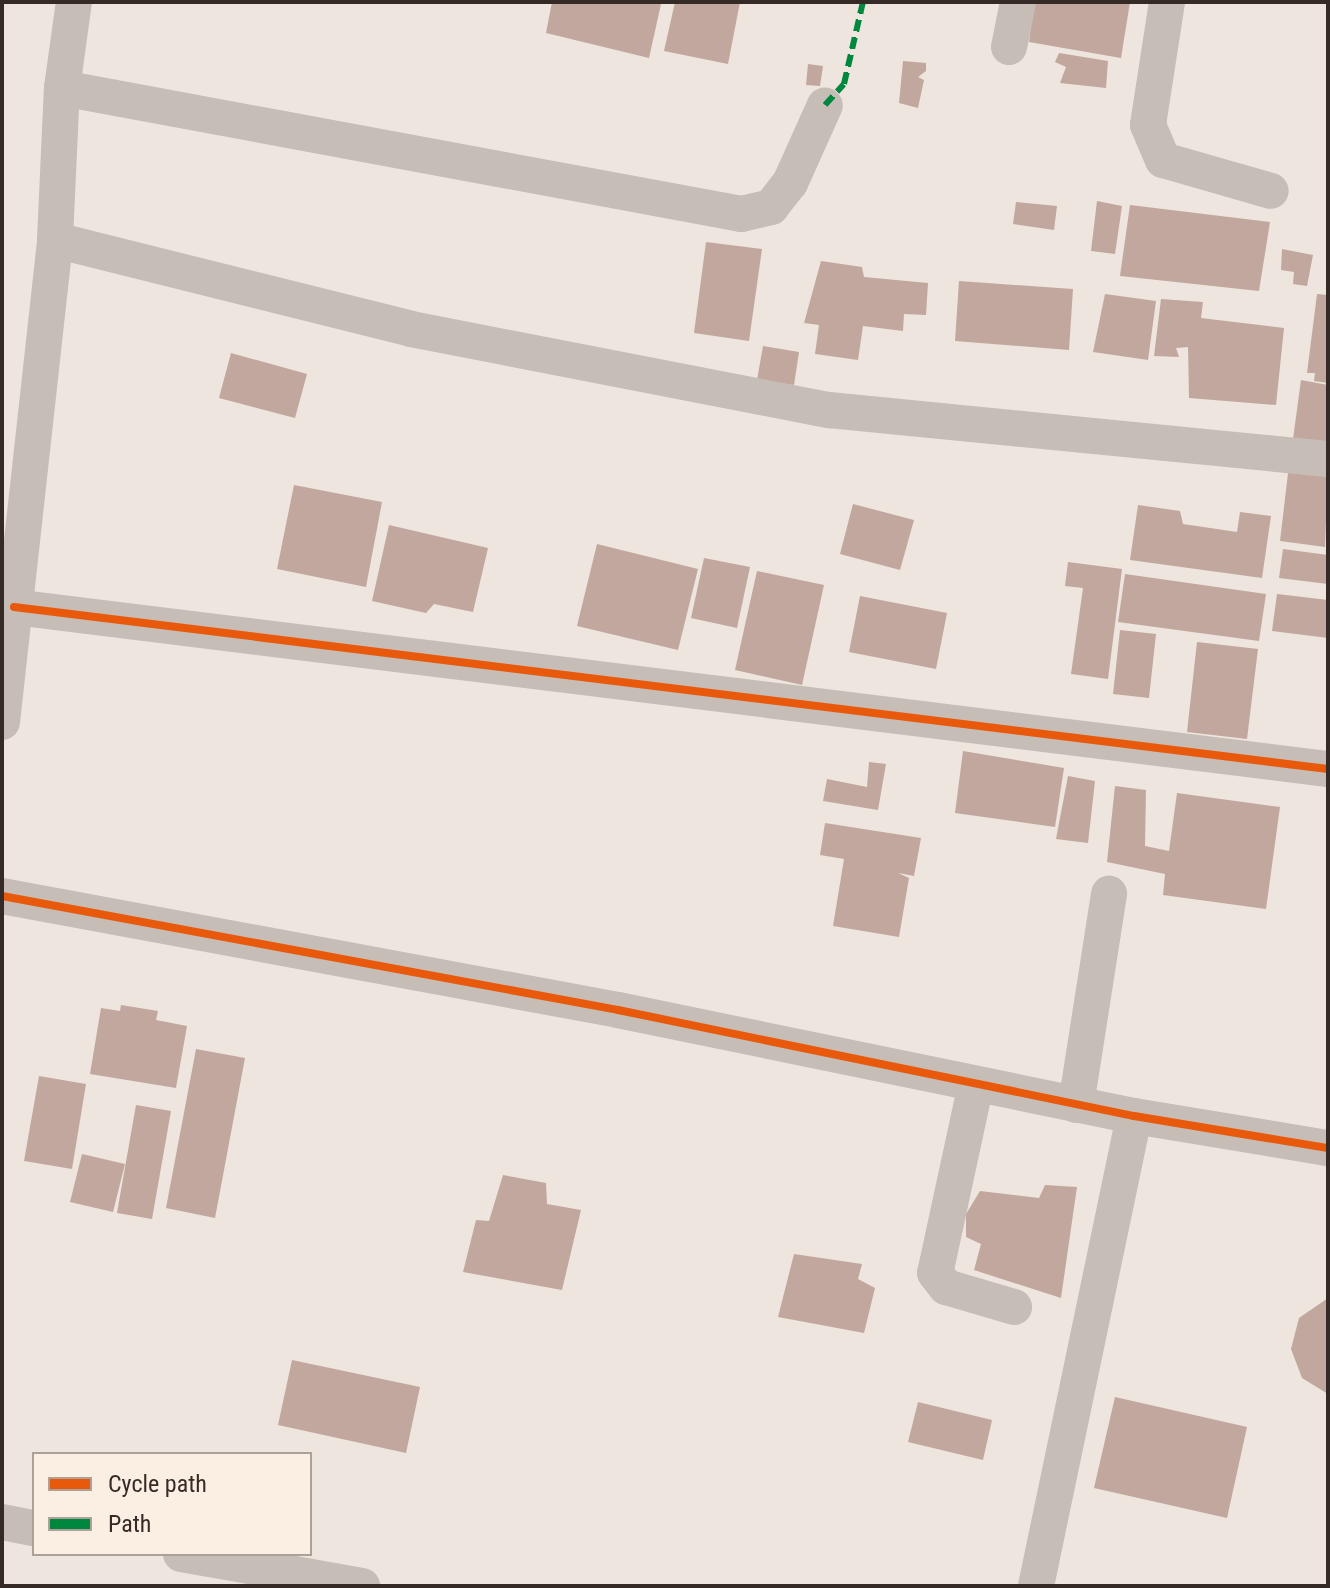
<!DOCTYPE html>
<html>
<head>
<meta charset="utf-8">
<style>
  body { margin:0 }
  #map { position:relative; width:1330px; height:1588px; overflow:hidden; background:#ede5de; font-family:"Roboto Condensed",sans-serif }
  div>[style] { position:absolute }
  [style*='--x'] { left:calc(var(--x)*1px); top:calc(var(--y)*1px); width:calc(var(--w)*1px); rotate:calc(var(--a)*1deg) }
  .building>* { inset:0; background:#c2a79e }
  .minor>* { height:36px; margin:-18px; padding:0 18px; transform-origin:18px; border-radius:18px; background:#c6bdb7 }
  .quiet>* { height:6px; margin-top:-3px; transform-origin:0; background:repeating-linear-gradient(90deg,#00873e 0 12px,transparent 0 18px) }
  .cycleway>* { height:8px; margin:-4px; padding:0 4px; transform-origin:4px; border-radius:4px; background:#e8590c }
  span { translate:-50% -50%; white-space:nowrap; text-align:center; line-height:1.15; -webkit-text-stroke:6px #fbefe4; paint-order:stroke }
  .frame { position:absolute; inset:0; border:4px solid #362a26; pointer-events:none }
  .legend { position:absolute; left:32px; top:1452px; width:280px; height:104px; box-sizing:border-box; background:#fbefe4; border:2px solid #aca098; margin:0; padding:10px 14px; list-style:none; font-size:24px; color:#362a26 }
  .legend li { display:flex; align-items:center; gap:16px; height:40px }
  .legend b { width:40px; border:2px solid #aca098 }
</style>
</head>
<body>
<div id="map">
  <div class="building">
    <div style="clip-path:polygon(552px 2px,661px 4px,649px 58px,546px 33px)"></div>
    <div style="clip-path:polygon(675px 2px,740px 2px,728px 64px,664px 51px)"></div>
    <div style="clip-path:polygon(1034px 2px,1130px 2px,1121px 58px,1029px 42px)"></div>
    <div style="clip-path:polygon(1059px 53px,1108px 61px,1106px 88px,1060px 83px,1066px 67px,1055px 62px)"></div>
    <div style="clip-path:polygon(903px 61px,926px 63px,926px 71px,918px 77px,924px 80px,918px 108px,899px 103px)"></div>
    <div style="clip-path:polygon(808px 64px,823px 66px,820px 86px,806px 85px)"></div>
    <div style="clip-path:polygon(1097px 201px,1122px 206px,1115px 254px,1091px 251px)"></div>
    <div style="clip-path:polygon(1016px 202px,1057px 206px,1054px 230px,1013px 224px)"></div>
    <div style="clip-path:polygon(1130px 205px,1270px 222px,1259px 291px,1120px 276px)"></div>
    <div style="clip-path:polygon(706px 242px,762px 249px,749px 341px,694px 333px)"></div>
    <div style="clip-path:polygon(1282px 249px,1313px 255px,1307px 286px,1293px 284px,1294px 272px,1281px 270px)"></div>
    <div style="clip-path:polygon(821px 261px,862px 267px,864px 277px,928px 283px,926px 315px,904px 314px,903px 331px,863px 326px,858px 360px,815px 354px,819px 325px,804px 323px)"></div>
    <div style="clip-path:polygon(959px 281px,1073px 289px,1069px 350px,955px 341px)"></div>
    <div style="clip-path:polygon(1105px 294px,1156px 301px,1148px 360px,1093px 352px)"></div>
    <div style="clip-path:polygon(1317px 294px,1328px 295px,1328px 383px,1314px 381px,1315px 373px,1307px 373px)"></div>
    <div style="clip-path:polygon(1161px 299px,1203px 302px,1201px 318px,1284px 328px,1276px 405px,1189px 398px,1188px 347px,1176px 348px,1179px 357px,1154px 356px)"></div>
    <div style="clip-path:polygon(763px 346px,799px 352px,794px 385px,757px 380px)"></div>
    <div style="clip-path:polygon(231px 353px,307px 374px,295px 418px,219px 398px)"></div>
    <div style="clip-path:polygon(1301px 380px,1328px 385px,1328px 443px,1293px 439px)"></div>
    <div style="clip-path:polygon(1289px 465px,1328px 470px,1325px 547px,1280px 541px)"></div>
    <div style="clip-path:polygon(294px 485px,382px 502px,366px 587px,277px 569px)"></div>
    <div style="clip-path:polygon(853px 504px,914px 520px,900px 570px,840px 554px)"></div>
    <div style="clip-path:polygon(1138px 505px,1180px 511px,1183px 524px,1237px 532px,1240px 512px,1271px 516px,1262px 578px,1130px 560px)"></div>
    <div style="clip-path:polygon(389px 525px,488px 548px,473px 612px,434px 604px,426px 613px,372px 601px)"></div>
    <div style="clip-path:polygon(597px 544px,698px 569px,678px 650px,577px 626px)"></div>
    <div style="clip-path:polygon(1283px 549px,1328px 555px,1328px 584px,1279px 578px)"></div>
    <div style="clip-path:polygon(704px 558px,750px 567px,737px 628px,691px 618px)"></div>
    <div style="clip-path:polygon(1068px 562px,1122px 569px,1108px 679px,1071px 674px,1083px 588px,1065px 586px)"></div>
    <div style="clip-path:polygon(757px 571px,824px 585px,802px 685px,735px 670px)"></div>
    <div style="clip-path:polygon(1125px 574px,1266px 594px,1259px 641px,1118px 622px)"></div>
    <div style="clip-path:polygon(1277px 594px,1328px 600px,1328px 638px,1272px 631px)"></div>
    <div style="clip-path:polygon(860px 596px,947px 613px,936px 669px,849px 652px)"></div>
    <div style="clip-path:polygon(1120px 630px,1156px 634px,1149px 698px,1113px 694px)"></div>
    <div style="clip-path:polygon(1197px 642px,1258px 649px,1247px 739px,1187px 732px)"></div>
    <div style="clip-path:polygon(963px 751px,1064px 768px,1055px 827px,955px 813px)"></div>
    <div style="clip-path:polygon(869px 762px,886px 764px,878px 810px,823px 801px,827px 779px,867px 787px)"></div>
    <div style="clip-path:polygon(1068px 776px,1095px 781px,1088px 843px,1056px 839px)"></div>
    <div style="clip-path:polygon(1115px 786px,1146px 790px,1145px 846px,1169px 851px,1177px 793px,1280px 807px,1266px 909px,1163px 895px,1165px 874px,1107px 862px)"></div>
    <div style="clip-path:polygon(825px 823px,921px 838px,914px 876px,898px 873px,909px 878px,899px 937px,833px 926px,844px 859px,820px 855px)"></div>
    <div style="clip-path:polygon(121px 1005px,158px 1011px,156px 1020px,187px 1026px,176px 1088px,90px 1074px,101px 1008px,120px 1011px)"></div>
    <div style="clip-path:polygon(196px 1049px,245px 1058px,215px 1218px,166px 1208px)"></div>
    <div style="clip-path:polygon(39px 1076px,86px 1084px,72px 1169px,24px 1161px)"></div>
    <div style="clip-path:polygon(136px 1105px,171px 1111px,152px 1219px,117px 1213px)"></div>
    <div style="clip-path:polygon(82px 1154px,125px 1164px,113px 1212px,70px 1202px)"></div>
    <div style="clip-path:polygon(503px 1175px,546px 1183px,547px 1204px,581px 1210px,562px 1290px,463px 1272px,476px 1220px,489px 1221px)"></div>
    <div style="clip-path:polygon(1045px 1185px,1077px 1187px,1061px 1298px,974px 1270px,981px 1244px,966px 1237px,966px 1214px,980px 1191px,1039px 1198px)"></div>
    <div style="clip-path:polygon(794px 1254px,862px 1264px,858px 1279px,875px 1288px,864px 1333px,778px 1317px)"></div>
    <div style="clip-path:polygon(1328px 1298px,1328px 1394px,1302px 1378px,1291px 1349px,1299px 1318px)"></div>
    <div style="clip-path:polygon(292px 1360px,420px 1387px,406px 1453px,278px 1425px)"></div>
    <div style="clip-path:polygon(1115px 1397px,1247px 1427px,1227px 1518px,1094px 1488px)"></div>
    <div style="clip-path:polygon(918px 1402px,992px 1420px,983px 1460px,908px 1442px)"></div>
  </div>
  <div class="minor">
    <div style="--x:1167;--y:2;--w:124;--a:98.8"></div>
    <div style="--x:1148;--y:125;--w:38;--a:67"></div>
    <div style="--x:1163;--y:160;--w:112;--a:16"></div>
    <div style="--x:1009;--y:47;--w:46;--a:-78.7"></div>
    <div style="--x:62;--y:88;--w:691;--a:10.51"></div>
    <div style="--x:741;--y:214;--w:31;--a:-13"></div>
    <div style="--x:771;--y:207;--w:31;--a:-52"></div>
    <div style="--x:790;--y:183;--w:85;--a:-65.8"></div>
    <div style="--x:55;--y:240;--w:367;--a:14"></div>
    <div style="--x:411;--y:329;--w:426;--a:11"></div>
    <div style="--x:829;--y:410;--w:501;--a:5.61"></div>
    <div style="--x:14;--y:607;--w:1324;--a:7.03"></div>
    <div style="--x:2;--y:722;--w:485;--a:-83.7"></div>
    <div style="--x:55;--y:240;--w:152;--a:-87.4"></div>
    <div style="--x:62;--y:88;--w:87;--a:-82.1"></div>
    <div style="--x:2;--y:896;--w:626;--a:10.48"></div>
    <div style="--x:618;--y:1010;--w:527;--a:11.61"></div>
    <div style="--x:1134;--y:1116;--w:197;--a:9.4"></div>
    <div style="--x:976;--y:1084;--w:193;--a:102.2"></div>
    <div style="--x:935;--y:1273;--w:18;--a:52"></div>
    <div style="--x:946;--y:1287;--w:71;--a:16.4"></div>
    <div style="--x:1076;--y:1105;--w:214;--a:-81.1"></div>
    <div style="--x:2;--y:1522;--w:33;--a:11"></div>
    <div style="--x:181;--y:1554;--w:184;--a:10"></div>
    <div style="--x:1036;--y:1586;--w:480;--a:-78.2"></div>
  </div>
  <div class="quiet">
    <div style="--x:825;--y:105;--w:28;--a:-48"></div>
    <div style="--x:844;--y:84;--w:84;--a:-77"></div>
  </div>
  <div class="cycleway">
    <div style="--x:14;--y:607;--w:1324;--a:7.03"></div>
    <div style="--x:2;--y:896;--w:626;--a:10.48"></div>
    <div style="--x:618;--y:1010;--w:527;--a:11.61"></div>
    <div style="--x:1134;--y:1116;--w:197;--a:9.4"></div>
  </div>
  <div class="frame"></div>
  <ul class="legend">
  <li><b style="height:10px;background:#e8590c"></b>Cycle path</li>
  <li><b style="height:10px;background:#00873e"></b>Path</li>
  </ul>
</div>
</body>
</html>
